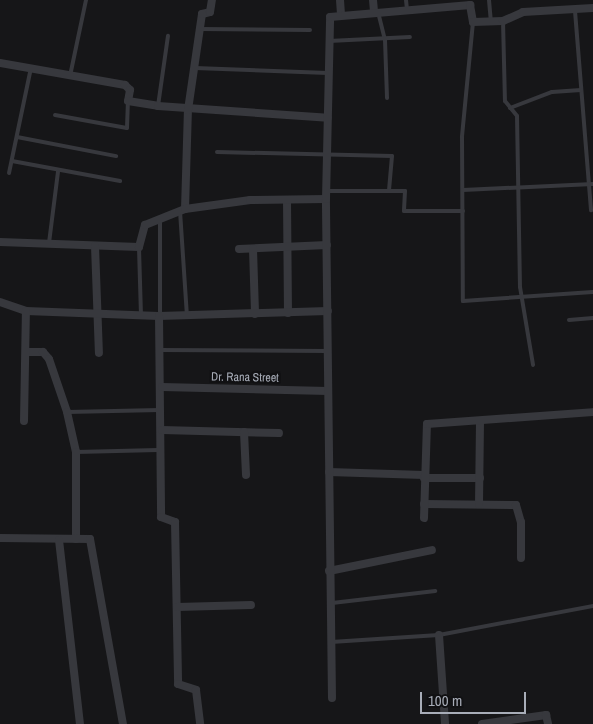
<!DOCTYPE html>
<html>
<head>
<meta charset="utf-8">
<style>
  body { margin:0 }
  #map { position:relative; width:593px; height:724px; overflow:hidden; background:#161618; font-family:"Archivo Narrow",sans-serif }
  div>[style] { position:absolute }
  [style*='--x'] { left:calc(var(--x)*1px); top:calc(var(--y)*1px); width:calc(var(--w)*1px); rotate:calc(var(--a)*1deg) }
  .service>* { height:4px; margin:-2px; padding:0 2px; transform-origin:2px; border-radius:2px; background:#37383d }
  .minor>* { height:8px; margin:-4px; padding:0 4px; transform-origin:4px; border-radius:4px; background:#37383d }
  span { translate:-50% -50%; white-space:nowrap; text-align:center; line-height:1.15; -webkit-text-stroke:4.5px #111113; paint-order:stroke }
  .street-label { font-size:12px; color:#a8adb8 }
  .scale { position:absolute; left:420px; top:692px; width:106px; height:22px; box-sizing:border-box; border:2px solid #a8adb8; border-top:0; padding-left:6px; font-size:15px; line-height:18px; white-space:nowrap; color:#a8adb8; -webkit-text-stroke:4px #111113; paint-order:stroke }
</style>
</head>
<body>
<div id="map">
  <div class="service">
    <div style="--x:406;--y:0;--w:10;--a:84"></div>
    <div style="--x:489;--y:0;--w:21;--a:85"></div>
    <div style="--x:575;--y:11;--w:200;--a:85.4"></div>
    <div style="--x:378;--y:12;--w:29;--a:76"></div>
    <div style="--x:385;--y:40;--w:58;--a:88"></div>
    <div style="--x:503;--y:21;--w:80;--a:88.6"></div>
    <div style="--x:505;--y:101;--w:19;--a:51"></div>
    <div style="--x:517;--y:116;--w:171;--a:89"></div>
    <div style="--x:520;--y:287;--w:79;--a:80.5"></div>
    <div style="--x:473;--y:22;--w:116;--a:95.5"></div>
    <div style="--x:462;--y:137;--w:164;--a:89.7"></div>
    <div style="--x:463;--y:301;--w:130;--a:-4"></div>
    <div style="--x:200;--y:29;--w:110;--a:0.5"></div>
    <div style="--x:329;--y:41;--w:81;--a:-2.8"></div>
    <div style="--x:195;--y:68;--w:133;--a:2.2"></div>
    <div style="--x:70;--y:76;--w:78;--a:-78.1"></div>
    <div style="--x:158;--y:106;--w:71;--a:-81.9"></div>
    <div style="--x:510;--y:108;--w:45;--a:-20.9"></div>
    <div style="--x:552;--y:92;--w:29;--a:-4"></div>
    <div style="--x:55;--y:115;--w:73;--a:10.2"></div>
    <div style="--x:127;--y:128;--w:27;--a:-88"></div>
    <div style="--x:17;--y:137;--w:101;--a:10.9"></div>
    <div style="--x:217;--y:152;--w:175;--a:1.3"></div>
    <div style="--x:392;--y:156;--w:35;--a:95"></div>
    <div style="--x:12;--y:161;--w:110;--a:10.5"></div>
    <div style="--x:9;--y:173;--w:107;--a:-78.2"></div>
    <div style="--x:463;--y:190;--w:130;--a:-2.6"></div>
    <div style="--x:327;--y:191;--w:78;--a:0"></div>
    <div style="--x:405;--y:191;--w:20;--a:93"></div>
    <div style="--x:404;--y:211;--w:59;--a:0"></div>
    <div style="--x:180;--y:211;--w:105;--a:86.2"></div>
    <div style="--x:160;--y:221;--w:95;--a:90"></div>
    <div style="--x:49;--y:243;--w:72;--a:-82.8"></div>
    <div style="--x:139;--y:248;--w:68;--a:88.3"></div>
    <div style="--x:569;--y:320;--w:24;--a:-5"></div>
    <div style="--x:159;--y:350;--w:168;--a:0.3"></div>
    <div style="--x:67;--y:412;--w:93;--a:-1.2"></div>
    <div style="--x:76;--y:452;--w:82;--a:-1.4"></div>
    <div style="--x:332;--y:603;--w:104;--a:-6.6"></div>
    <div style="--x:331;--y:642;--w:108;--a:-3.7"></div>
    <div style="--x:439;--y:635;--w:157;--a:-10.7"></div>
  </div>
  <div class="minor">
    <div style="--x:340;--y:0;--w:14;--a:86"></div>
    <div style="--x:373;--y:0;--w:12;--a:85"></div>
    <div style="--x:0;--y:63;--w:127;--a:10"></div>
    <div style="--x:125;--y:85;--w:7;--a:45"></div>
    <div style="--x:130;--y:90;--w:11;--a:100"></div>
    <div style="--x:128;--y:101;--w:30;--a:9"></div>
    <div style="--x:158;--y:106;--w:170;--a:4"></div>
    <div style="--x:287;--y:200;--w:113;--a:89.5"></div>
    <div style="--x:185;--y:209;--w:99;--a:-88.3"></div>
    <div style="--x:188;--y:110;--w:97;--a:-81.7"></div>
    <div style="--x:202;--y:14;--w:8;--a:-14"></div>
    <div style="--x:210;--y:12;--w:12;--a:-81"></div>
    <div style="--x:0;--y:242;--w:139;--a:2.1"></div>
    <div style="--x:139;--y:247;--w:23;--a:-75"></div>
    <div style="--x:145;--y:225;--w:43;--a:-21.8"></div>
    <div style="--x:185;--y:209;--w:66;--a:-7.9"></div>
    <div style="--x:250;--y:200;--w:76;--a:-0.8"></div>
    <div style="--x:95;--y:246;--w:107;--a:87.9"></div>
    <div style="--x:239;--y:249;--w:88;--a:-2.6"></div>
    <div style="--x:253;--y:249;--w:65;--a:88.2"></div>
    <div style="--x:0;--y:302;--w:28;--a:19"></div>
    <div style="--x:26;--y:311;--w:133;--a:2.2"></div>
    <div style="--x:159;--y:316;--w:169;--a:-1.7"></div>
    <div style="--x:159;--y:316;--w:201;--a:89.4"></div>
    <div style="--x:161;--y:517;--w:15;--a:20"></div>
    <div style="--x:175;--y:522;--w:162;--a:88.9"></div>
    <div style="--x:178;--y:684;--w:19;--a:18"></div>
    <div style="--x:196;--y:690;--w:34;--a:83"></div>
    <div style="--x:28;--y:352;--w:15;--a:0"></div>
    <div style="--x:43;--y:352;--w:9;--a:49"></div>
    <div style="--x:49;--y:359;--w:56;--a:71.2"></div>
    <div style="--x:67;--y:412;--w:41;--a:77.3"></div>
    <div style="--x:76;--y:452;--w:87;--a:90"></div>
    <div style="--x:162;--y:387;--w:166;--a:1.4"></div>
    <div style="--x:24;--y:421;--w:110;--a:-89"></div>
    <div style="--x:162;--y:430;--w:117;--a:1.5"></div>
    <div style="--x:244;--y:432;--w:43;--a:87.3"></div>
    <div style="--x:329;--y:472;--w:95;--a:1.8"></div>
    <div style="--x:424;--y:478;--w:56;--a:0"></div>
    <div style="--x:424;--y:504;--w:92;--a:0.6"></div>
    <div style="--x:516;--y:505;--w:18;--a:74"></div>
    <div style="--x:521;--y:522;--w:36;--a:90"></div>
    <div style="--x:479;--y:504;--w:82;--a:-89.3"></div>
    <div style="--x:424;--y:518;--w:94;--a:-88.2"></div>
    <div style="--x:427;--y:424;--w:166;--a:-4.1"></div>
    <div style="--x:0;--y:538;--w:90;--a:0.6"></div>
    <div style="--x:90;--y:539;--w:188;--a:79.9"></div>
    <div style="--x:59;--y:540;--w:185;--a:83.5"></div>
    <div style="--x:329;--y:571;--w:105;--a:-11.5"></div>
    <div style="--x:177;--y:607;--w:74;--a:-1.5"></div>
    <div style="--x:439;--y:635;--w:89;--a:86.1"></div>
    <div style="--x:332;--y:698;--w:499;--a:-90.7"></div>
    <div style="--x:326;--y:199;--w:182;--a:-88.7"></div>
    <div style="--x:330;--y:17;--w:141;--a:-4.9"></div>
    <div style="--x:470;--y:5;--w:17;--a:80"></div>
    <div style="--x:473;--y:22;--w:30;--a:-2"></div>
    <div style="--x:503;--y:21;--w:22;--a:-24"></div>
    <div style="--x:523;--y:12;--w:70;--a:-3.3"></div>
    <div style="--x:482;--y:724;--w:65;--a:-8"></div>
    <div style="--x:546;--y:715;--w:9;--a:77"></div>
  </div>
  <div class="street-label">
    <span style="left:245px;top:378px;rotate:1deg">Dr. Rana Street</span>
  </div>
  <div class="scale">100 m</div>
</div>
</body>
</html>
